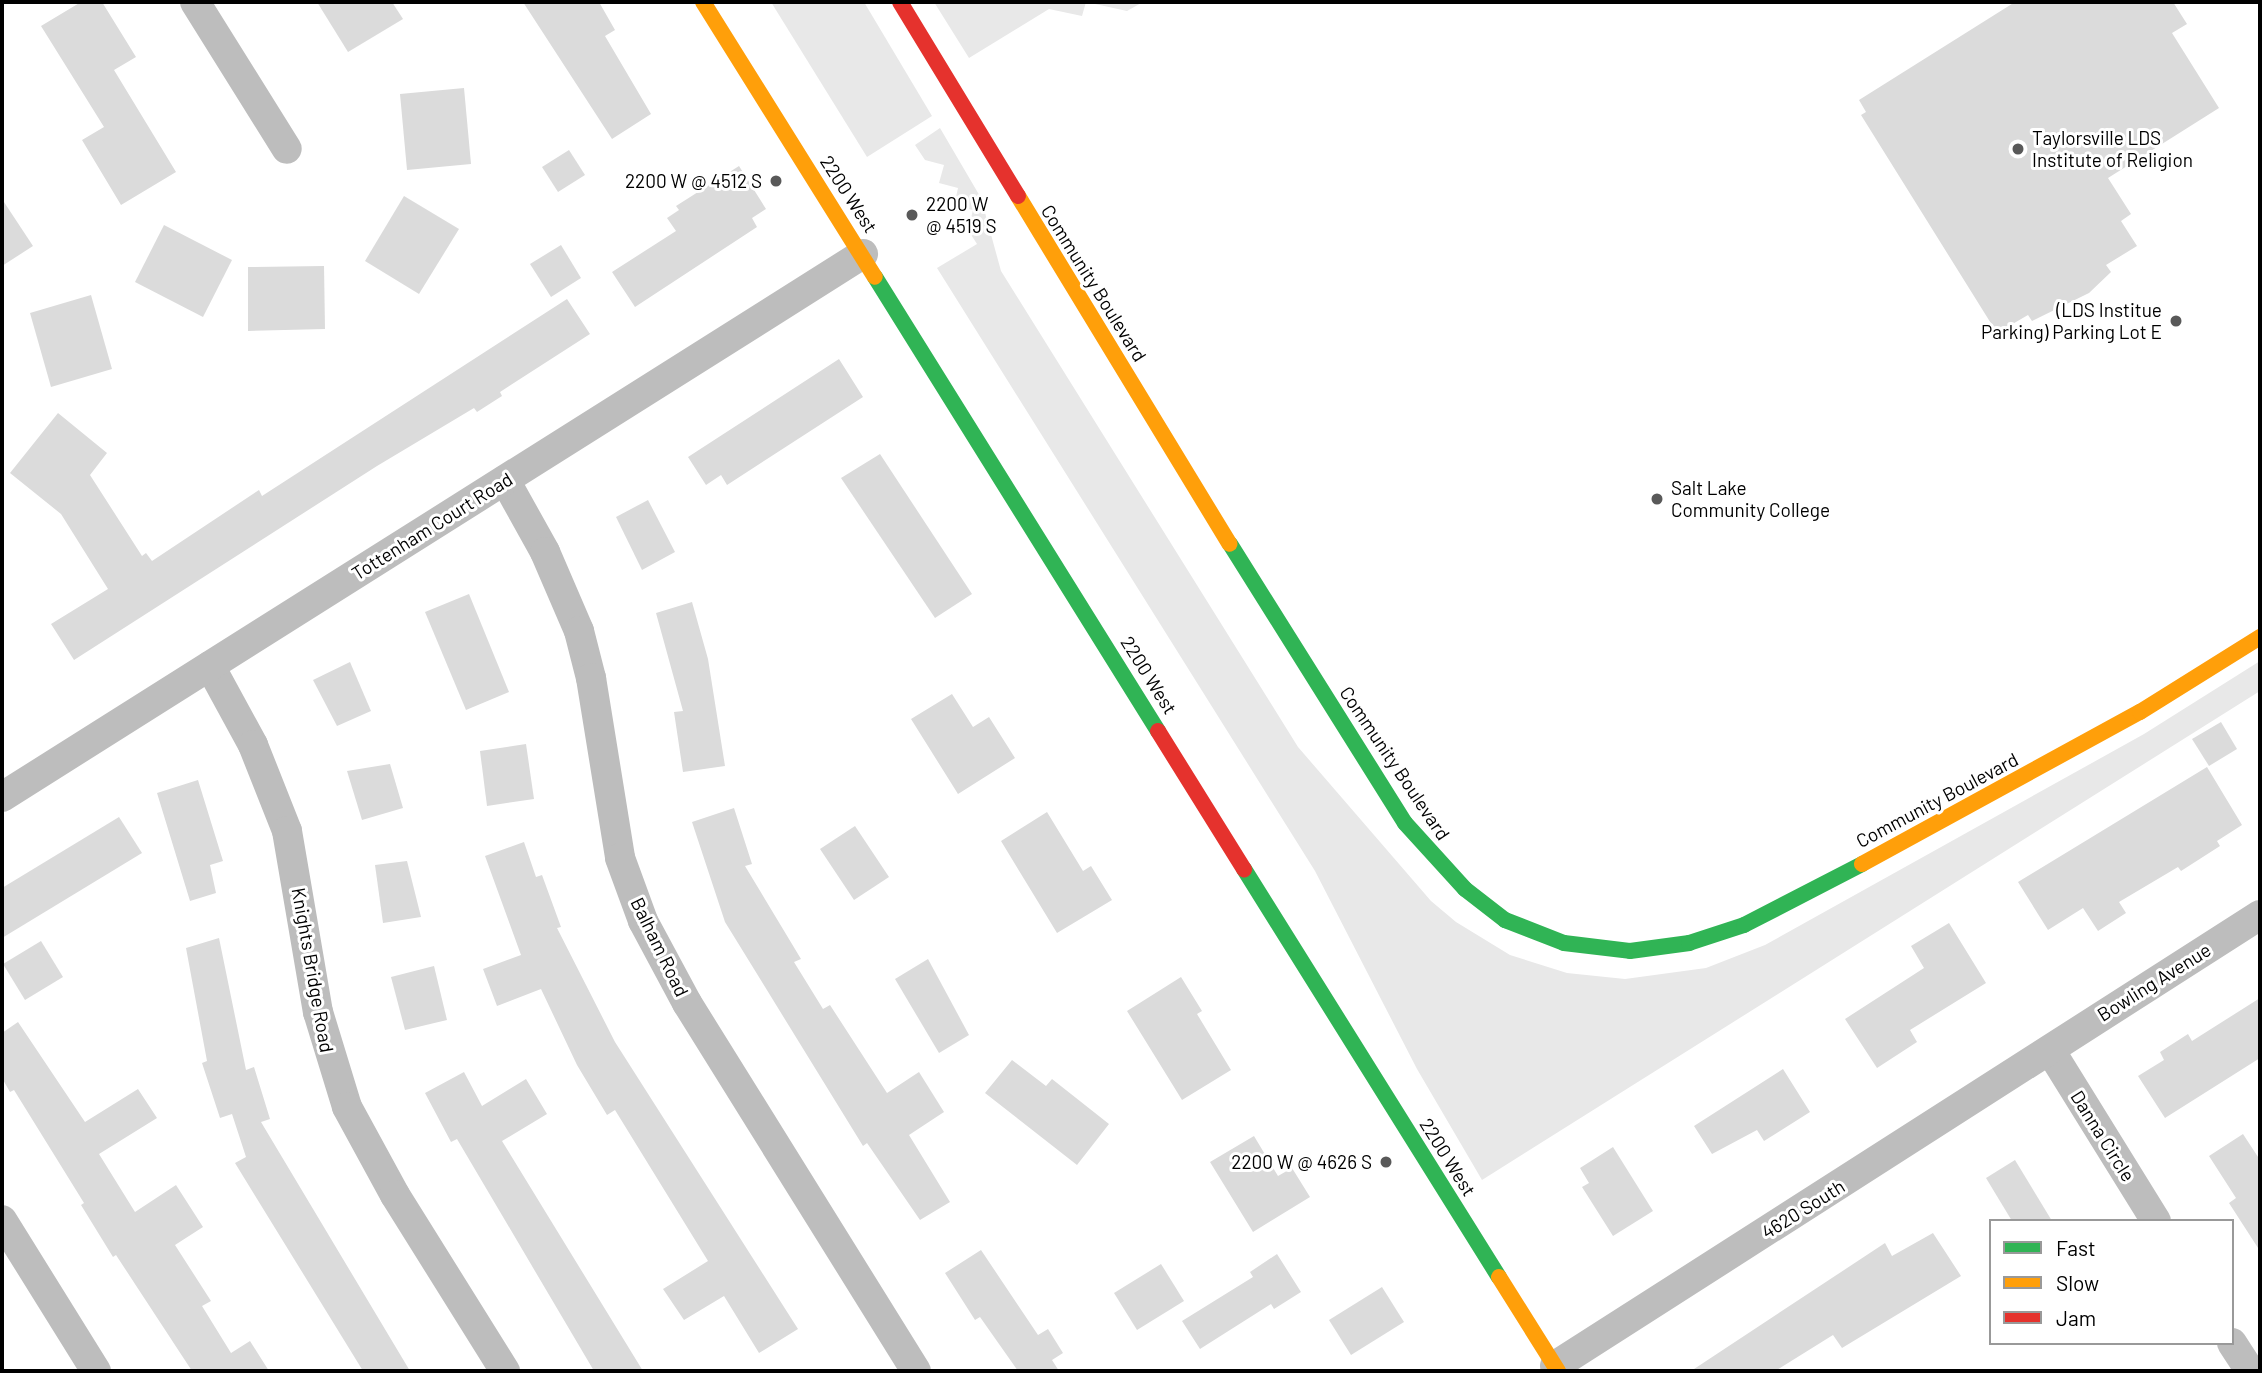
<!DOCTYPE html>
<html>
<head>
<meta charset="utf-8">
<style>
  body { margin:0 }
  #map { position:relative; width:2262px; height:1373px; overflow:hidden; background:#fff; font-family:Barlow,sans-serif }
  div>[style] { position:absolute }
  [style*='--x'] { left:calc(var(--x)*1px); top:calc(var(--y)*1px); width:calc(var(--w)*1px); rotate:calc(var(--a)*1deg) }
  .green>* { inset:0; background:#e8e8e8 }
  .building>* { inset:0; background:#dbdbdb }
  .street>* { height:30px; margin:-15px; padding:0 15px; transform-origin:15px; border-radius:15px; background:#bdbdbd }
  .fast>* { height:16px; margin:-8px; padding:0 8px; transform-origin:8px; border-radius:8px; background:#30b455 }
  .slow>* { height:16px; margin:-8px; padding:0 8px; transform-origin:8px; border-radius:8px; background:#ff9f0a }
  .jam>* { height:16px; margin:-8px; padding:0 8px; transform-origin:8px; border-radius:8px; background:#e5322d }
  .dots>* { width:19px; height:19px; translate:-50% -50%; box-sizing:border-box; border:4px solid #fff; border-radius:50% }
  span { translate:-50% -50%; white-space:nowrap; text-align:center; line-height:1.15; -webkit-text-stroke:6px #fff; paint-order:stroke }
  .poi-label { font-size:19px; color:#000 }
  .left { translate:0 -50%; text-align:left }
  .right { translate:-100% -50%; text-align:right }
  .street-label { font-size:19px; color:#000 }
  .frame { position:absolute; inset:0; border:4px solid #000; pointer-events:none }
  .legend { position:absolute; left:1989px; top:1219px; width:245px; height:126px; box-sizing:border-box; background:#fff; border:2px solid #999; margin:0; padding:9px 12px; list-style:none; font-size:21px; color:#000 }
  .legend li { display:flex; align-items:center; gap:14px; height:35px }
  .legend b { width:35px; border:2px solid #999 }
</style>
</head>
<body>
<div id="map">
  <div class="green">
    <div style="clip-path:polygon(771px 2px,864px 2px,932px 116px,867px 157px)"></div>
    <div style="clip-path:polygon(934px 2px,1143px 2px,1127px 11px,1086px 2px,1082px 16px,1049px 9px,969px 58px)"></div>
    <div style="clip-path:polygon(940px 128px,981px 198px,1001px 271px,1298px 747px,1431px 901px,1456px 922px,1510px 955px,1567px 973px,1625px 979px,1706px 968px,1765px 945px,2144px 734px,2260px 661px,2260px 691px,1482px 1180px,1417px 1069px,1315px 871px,937px 268px,977px 244px,968px 230px,973px 210px,954px 206px,958px 188px,939px 183px,944px 165px,925px 160px,915px 145px)"></div>
  </div>
  <div class="building">
    <div style="clip-path:polygon(81px 2px,102px 2px,136px 57px,114px 70px,176px 172px,121px 205px,82px 140px,104px 127px,41px 26px)"></div>
    <div style="clip-path:polygon(317px 2px,392px 2px,403px 19px,348px 52px)"></div>
    <div style="clip-path:polygon(523px 2px,599px 2px,615px 30px,605px 36px,651px 114px,612px 139px)"></div>
    <div style="clip-path:polygon(2015px 2px,2173px 2px,2187px 24px,2172px 33px,2219px 108px,2108px 178px,2131px 214px,2121px 221px,2137px 246px,2106px 265px,2111px 272px,2089px 293px,2032px 321px,2028px 315px,1997px 333px,1861px 115px,1866px 112px,1859px 100px)"></div>
    <div style="clip-path:polygon(464px 88px,471px 164px,407px 170px,400px 94px)"></div>
    <div style="clip-path:polygon(569px 150px,585px 175px,558px 192px,542px 167px)"></div>
    <div style="clip-path:polygon(739px 166px,766px 209px,752px 218px,757px 227px,635px 307px,612px 272px,676px 231px,667px 218px,679px 210px,676px 206px)"></div>
    <div style="clip-path:polygon(404px 196px,459px 229px,419px 294px,365px 261px)"></div>
    <div style="clip-path:polygon(2px 199px,33px 246px,2px 266px)"></div>
    <div style="clip-path:polygon(164px 225px,232px 260px,203px 317px,135px 282px)"></div>
    <div style="clip-path:polygon(561px 245px,581px 278px,551px 297px,530px 264px)"></div>
    <div style="clip-path:polygon(324px 266px,325px 329px,248px 331px,248px 267px)"></div>
    <div style="clip-path:polygon(91px 295px,112px 369px,51px 387px,30px 313px)"></div>
    <div style="clip-path:polygon(567px 299px,590px 334px,500px 392px,502px 396px,477px 412px,474px 408px,377px 466px,74px 660px,51px 624px,108px 589px,61px 514px,10px 473px,58px 413px,107px 453px,90px 475px,142px 556px,146px 553px,152px 561px,259px 490px,262px 496px)"></div>
    <div style="clip-path:polygon(839px 359px,863px 397px,727px 485px,721px 475px,706px 485px,688px 457px)"></div>
    <div style="clip-path:polygon(880px 454px,972px 594px,935px 618px,841px 478px)"></div>
    <div style="clip-path:polygon(648px 500px,675px 552px,642px 570px,616px 517px)"></div>
    <div style="clip-path:polygon(469px 594px,509px 692px,466px 710px,425px 612px)"></div>
    <div style="clip-path:polygon(692px 602px,708px 659px,725px 766px,683px 772px,674px 712px,683px 711px,656px 613px)"></div>
    <div style="clip-path:polygon(350px 662px,371px 711px,337px 726px,313px 680px)"></div>
    <div style="clip-path:polygon(952px 694px,973px 727px,989px 717px,1015px 758px,958px 794px,911px 719px)"></div>
    <div style="clip-path:polygon(2221px 722px,2237px 749px,2209px 766px,2192px 739px)"></div>
    <div style="clip-path:polygon(526px 744px,534px 799px,487px 806px,480px 751px)"></div>
    <div style="clip-path:polygon(390px 764px,403px 808px,362px 820px,347px 771px)"></div>
    <div style="clip-path:polygon(2207px 767px,2242px 825px,2217px 841px,2220px 846px,2181px 871px,2178px 867px,2119px 902px,2126px 913px,2098px 931px,2083px 908px,2048px 930px,2018px 882px)"></div>
    <div style="clip-path:polygon(198px 780px,223px 861px,210px 865px,216px 893px,190px 901px,157px 793px)"></div>
    <div style="clip-path:polygon(734px 808px,752px 864px,745px 866px,801px 959px,794px 962px,823px 1009px,830px 1005px,887px 1093px,919px 1072px,944px 1112px,909px 1135px,950px 1202px,920px 1220px,867px 1143px,863px 1146px,725px 922px,692px 822px)"></div>
    <div style="clip-path:polygon(1047px 812px,1083px 871px,1091px 866px,1112px 900px,1057px 933px,1001px 841px)"></div>
    <div style="clip-path:polygon(119px 817px,142px 853px,2px 938px,2px 888px)"></div>
    <div style="clip-path:polygon(855px 826px,889px 877px,854px 900px,820px 849px)"></div>
    <div style="clip-path:polygon(524px 842px,536px 877px,542px 875px,561px 927px,557px 928px,615px 1042px,798px 1329px,759px 1353px,724px 1296px,684px 1320px,663px 1289px,708px 1261px,615px 1110px,607px 1115px,577px 1065px,541px 989px,497px 1006px,483px 969px,521px 955px,485px 856px)"></div>
    <div style="clip-path:polygon(407px 861px,421px 917px,383px 923px,375px 865px)"></div>
    <div style="clip-path:polygon(1949px 923px,1986px 983px,1910px 1030px,1917px 1042px,1877px 1068px,1845px 1019px,1924px 968px,1911px 946px)"></div>
    <div style="clip-path:polygon(219px 938px,246px 1070px,254px 1067px,270px 1119px,261px 1122px,410px 1371px,363px 1371px,235px 1163px,246px 1157px,232px 1114px,220px 1118px,202px 1063px,207px 1061px,186px 948px)"></div>
    <div style="clip-path:polygon(41px 941px,63px 977px,25px 1000px,3px 964px)"></div>
    <div style="clip-path:polygon(928px 959px,969px 1035px,939px 1053px,895px 979px)"></div>
    <div style="clip-path:polygon(434px 966px,447px 1020px,405px 1030px,391px 977px)"></div>
    <div style="clip-path:polygon(1181px 977px,1202px 1011px,1197px 1014px,1231px 1070px,1182px 1100px,1127px 1011px)"></div>
    <div style="clip-path:polygon(2260px 998px,2260px 1058px,2165px 1118px,2138px 1076px,2164px 1060px,2160px 1052px,2188px 1034px,2192px 1041px)"></div>
    <div style="clip-path:polygon(18px 1022px,85px 1122px,138px 1089px,157px 1118px,99px 1154px,135px 1212px,176px 1185px,203px 1227px,175px 1245px,211px 1301px,202px 1306px,231px 1353px,250px 1341px,269px 1371px,192px 1371px,116px 1255px,113px 1257px,81px 1205px,84px 1203px,14px 1090px,10px 1092px,2px 1078px,2px 1033px)"></div>
    <div style="clip-path:polygon(1012px 1060px,1046px 1086px,1052px 1079px,1109px 1124px,1077px 1165px,985px 1093px)"></div>
    <div style="clip-path:polygon(1783px 1069px,1810px 1112px,1764px 1141px,1757px 1130px,1712px 1154px,1694px 1126px)"></div>
    <div style="clip-path:polygon(464px 1072px,482px 1106px,526px 1079px,547px 1114px,502px 1141px,643px 1371px,594px 1371px,457px 1139px,451px 1142px,425px 1093px)"></div>
    <div style="clip-path:polygon(2243px 1134px,2260px 1160px,2260px 1251px,2229px 1203px,2236px 1198px,2209px 1156px)"></div>
    <div style="clip-path:polygon(1254px 1136px,1278px 1176px,1292px 1168px,1310px 1197px,1253px 1232px,1210px 1162px)"></div>
    <div style="clip-path:polygon(1613px 1147px,1653px 1211px,1613px 1236px,1582px 1187px,1589px 1183px,1580px 1168px)"></div>
    <div style="clip-path:polygon(2015px 1160px,2052px 1221px,2012px 1221px,1986px 1178px)"></div>
    <div style="clip-path:polygon(1933px 1233px,1961px 1276px,1842px 1348px,1833px 1335px,1775px 1371px,1691px 1371px,1885px 1243px,1892px 1256px)"></div>
    <div style="clip-path:polygon(981px 1250px,1038px 1335px,1048px 1329px,1063px 1353px,1052px 1360px,1059px 1371px,1018px 1371px,980px 1317px,975px 1320px,945px 1273px)"></div>
    <div style="clip-path:polygon(1277px 1254px,1301px 1292px,1274px 1309px,1271px 1304px,1200px 1349px,1182px 1321px,1253px 1277px,1250px 1272px)"></div>
    <div style="clip-path:polygon(1161px 1264px,1184px 1301px,1137px 1330px,1114px 1293px)"></div>
    <div style="clip-path:polygon(1382px 1287px,1404px 1322px,1351px 1355px,1329px 1320px)"></div>
  </div>
  <div class="street">
    <div style="--x:195;--y:2;--w:173;--a:58"></div>
    <div style="--x:505;--y:480;--w:82;--a:60.9"></div>
    <div style="--x:545;--y:552;--w:86;--a:66.7"></div>
    <div style="--x:579;--y:631;--w:49;--a:75.7"></div>
    <div style="--x:591;--y:678;--w:182;--a:80.8"></div>
    <div style="--x:620;--y:858;--w:67;--a:69.9"></div>
    <div style="--x:643;--y:921;--w:93;--a:61.8"></div>
    <div style="--x:687;--y:1003;--w:433;--a:58.1"></div>
    <div style="--x:210;--y:666;--w:90;--a:61.4"></div>
    <div style="--x:253;--y:745;--w:92;--a:68.4"></div>
    <div style="--x:287;--y:831;--w:184;--a:80.3"></div>
    <div style="--x:318;--y:1012;--w:99;--a:73"></div>
    <div style="--x:347;--y:1107;--w:100;--a:61.4"></div>
    <div style="--x:395;--y:1195;--w:208;--a:58"></div>
    <div style="--x:2;--y:797;--w:1018;--a:-32.24"></div>
    <div style="--x:2050;--y:1050;--w:201;--a:58.2"></div>
    <div style="--x:2;--y:1220;--w:178;--a:58.1"></div>
    <div style="--x:2232;--y:1343;--w:33;--a:57"></div>
    <div style="--x:1555;--y:1366;--w:837;--a:-32.61"></div>
  </div>
  <div class="fast">
    <div style="--x:875;--y:277;--w:535;--a:58.06"></div>
    <div style="--x:1230;--y:544;--w:329;--a:57.9"></div>
    <div style="--x:1405;--y:823;--w:89;--a:47.7"></div>
    <div style="--x:1465;--y:889;--w:51;--a:37.8"></div>
    <div style="--x:1505;--y:920;--w:63;--a:21.3"></div>
    <div style="--x:1564;--y:943;--w:66;--a:6.9"></div>
    <div style="--x:1630;--y:951;--w:60;--a:-7.7"></div>
    <div style="--x:1689;--y:943;--w:58;--a:-18.1"></div>
    <div style="--x:1744;--y:925;--w:133;--a:-27.3"></div>
    <div style="--x:1244;--y:869;--w:481;--a:58"></div>
  </div>
  <div class="slow">
    <div style="--x:703;--y:2;--w:324;--a:58"></div>
    <div style="--x:1018;--y:196;--w:407;--a:58.7"></div>
    <div style="--x:1862;--y:864;--w:317;--a:-28.7"></div>
    <div style="--x:2140;--y:712;--w:142;--a:-32"></div>
    <div style="--x:1499;--y:1277;--w:111;--a:57.9"></div>
  </div>
  <div class="jam">
    <div style="--x:900;--y:2;--w:227;--a:58.7"></div>
    <div style="--x:1158;--y:731;--w:163;--a:58.1"></div>
  </div>
  <div class="dots">
    <div style="left:2018px;top:149px;background:#595959"></div>
    <div style="left:776px;top:181px;background:#595959"></div>
    <div style="left:912px;top:215px;background:#595959"></div>
    <div style="left:2176px;top:321px;background:#595959"></div>
    <div style="left:1657px;top:499px;background:#595959"></div>
    <div style="left:1386px;top:1162px;background:#595959"></div>
  </div>
  <div class="poi-label">
    <span class="left" style="left:2032px;top:149px">Taylorsville LDS<br>Institute of Religion</span>
    <span class="right" style="left:762px;top:181px">2200 W @ 4512 S</span>
    <span class="left" style="left:926px;top:215px">2200 W<br>@ 4519 S</span>
    <span class="right" style="left:2162px;top:321px">(LDS Institue<br>Parking) Parking Lot E</span>
    <span class="left" style="left:1671px;top:499px">Salt Lake<br>Community College</span>
    <span class="right" style="left:1372px;top:1162px">2200 W @ 4626 S</span>
  </div>
  <div class="street-label">
    <span style="left:849px;top:194px;rotate:57deg">2200 West</span>
    <span style="left:1094px;top:283px;rotate:58deg">Community Boulevard</span>
    <span style="left:432px;top:526px;rotate:-32deg">Tottenham Court Road</span>
    <span style="left:1149px;top:675px;rotate:58deg">2200 West</span>
    <span style="left:1395px;top:763px;rotate:56deg">Community Boulevard</span>
    <span style="left:1937px;top:800px;rotate:-28deg">Community Boulevard</span>
    <span style="left:660px;top:947px;rotate:64deg">Balham Road</span>
    <span style="left:313px;top:970px;rotate:80deg">Knights Bridge Road</span>
    <span style="left:2154px;top:982px;rotate:-32deg">Bowling Avenue</span>
    <span style="left:2103px;top:1136px;rotate:58deg">Danna Circle</span>
    <span style="left:1448px;top:1157px;rotate:58deg">2200 West</span>
    <span style="left:1803px;top:1209px;rotate:-32deg">4620 South</span>
  </div>
  <div class="frame"></div>
  <ul class="legend">
  <li><b style="height:9px;background:#30b455"></b>Fast</li>
  <li><b style="height:9px;background:#ff9f0a"></b>Slow</li>
  <li><b style="height:9px;background:#e5322d"></b>Jam</li>
  </ul>
</div>
</body>
</html>
